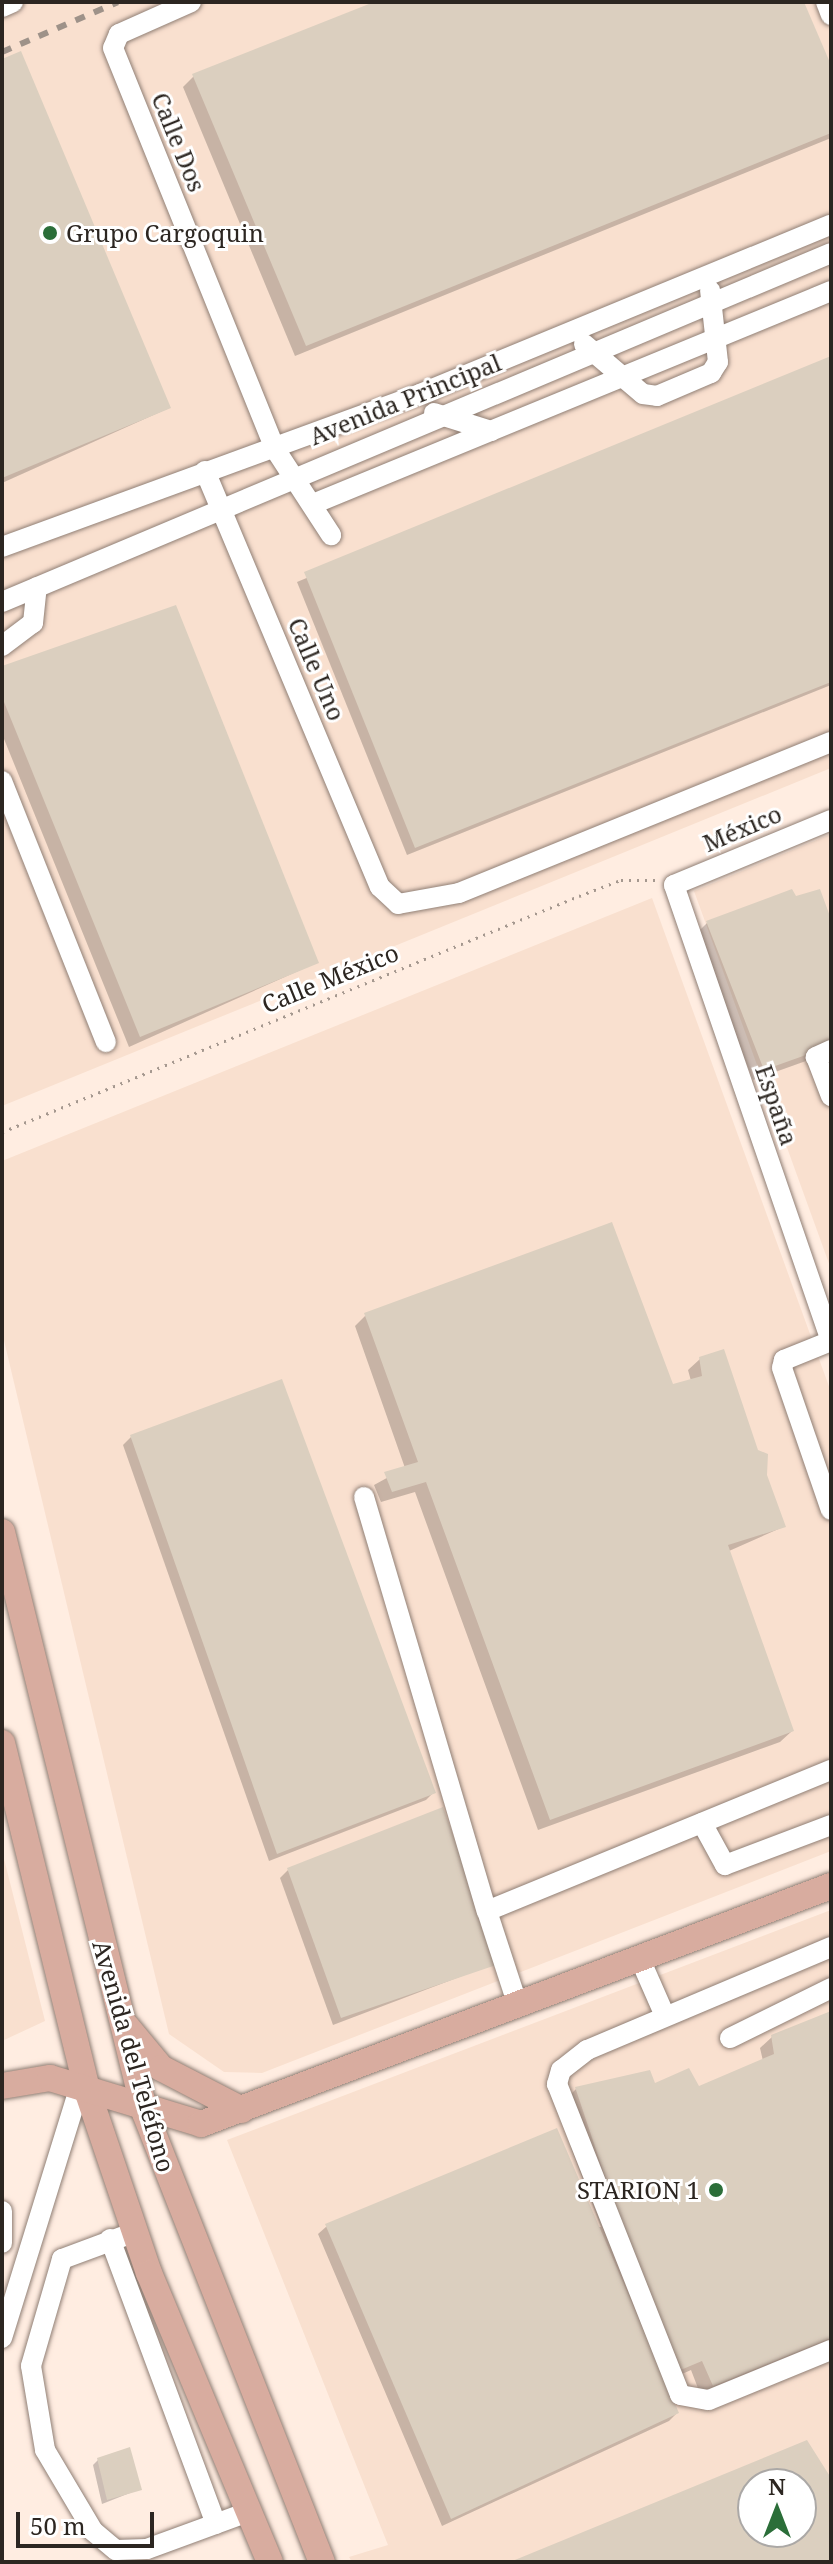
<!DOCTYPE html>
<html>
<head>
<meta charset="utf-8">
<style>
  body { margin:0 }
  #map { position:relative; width:833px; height:2564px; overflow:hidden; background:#ffede1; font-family:"Noto Serif",serif }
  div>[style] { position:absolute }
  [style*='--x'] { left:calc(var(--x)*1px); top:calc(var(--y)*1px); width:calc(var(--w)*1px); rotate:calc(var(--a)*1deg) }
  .built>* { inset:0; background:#f9e0cf }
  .shadow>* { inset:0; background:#0003 }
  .building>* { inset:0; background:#dbcfbf }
  .path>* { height:3px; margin-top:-1.5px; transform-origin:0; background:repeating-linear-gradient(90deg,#a5988f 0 2px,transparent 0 8px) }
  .roads { filter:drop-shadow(0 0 2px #907f75) drop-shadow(0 0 2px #907f75) }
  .minor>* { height:20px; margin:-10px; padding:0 10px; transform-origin:10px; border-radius:10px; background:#fff }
  .major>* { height:26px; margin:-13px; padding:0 13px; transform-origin:13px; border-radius:13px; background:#d8ac9f }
  .rail>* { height:6px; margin-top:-3px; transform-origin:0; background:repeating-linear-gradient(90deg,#9e9289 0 10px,transparent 0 20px) }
  .dots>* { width:22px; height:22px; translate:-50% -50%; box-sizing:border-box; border:4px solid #fff; border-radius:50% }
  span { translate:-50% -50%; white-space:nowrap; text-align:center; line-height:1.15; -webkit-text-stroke:6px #fff; paint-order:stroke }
  .street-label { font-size:24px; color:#2c2621 }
  .poi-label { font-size:24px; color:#2c2621 }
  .left { translate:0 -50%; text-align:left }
  .right { translate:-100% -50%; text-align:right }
  .frame { position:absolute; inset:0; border:4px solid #2c2621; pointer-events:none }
  .north { position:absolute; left:737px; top:2468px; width:80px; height:80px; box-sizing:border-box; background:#fff; border:2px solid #aba8a6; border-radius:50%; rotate:0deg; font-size:22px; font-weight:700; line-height:32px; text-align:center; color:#2c2621 }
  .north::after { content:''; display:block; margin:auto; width:28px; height:36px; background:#2b6e39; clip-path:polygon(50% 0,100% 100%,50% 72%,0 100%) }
  .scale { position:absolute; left:16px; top:2512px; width:138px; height:36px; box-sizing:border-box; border:4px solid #2c2621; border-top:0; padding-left:10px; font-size:24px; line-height:28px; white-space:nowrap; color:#2c2621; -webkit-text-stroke:6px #fff; paint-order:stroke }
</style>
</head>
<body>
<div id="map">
  <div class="built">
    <div style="clip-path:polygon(831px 2px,831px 768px,2px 1106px,2px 3px)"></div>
    <div style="clip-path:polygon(831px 834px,831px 1269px,694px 891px)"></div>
    <div style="clip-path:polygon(652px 898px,831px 1392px,831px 1851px,262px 2073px,224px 2072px,169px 2034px,2px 1332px,2px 1161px)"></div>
    <div style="clip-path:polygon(2px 1851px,45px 2021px,2px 2041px)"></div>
    <div style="clip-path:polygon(evenodd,831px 1910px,831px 2562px,352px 2562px,349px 2557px,388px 2545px,227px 2140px,831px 1910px,753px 2484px,801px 2484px,801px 2532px,753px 2532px,753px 2484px)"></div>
  </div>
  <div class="shadow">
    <div style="clip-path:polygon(379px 2px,802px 2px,831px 70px,831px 138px,295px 356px,183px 87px,194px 76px)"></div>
    <div style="clip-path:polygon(2px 61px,169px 408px,2px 483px)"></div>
    <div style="clip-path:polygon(831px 358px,831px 685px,407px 855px,297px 582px)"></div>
    <div style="clip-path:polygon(2px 669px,316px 963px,129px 1047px,2px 734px)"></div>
    <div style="clip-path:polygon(795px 899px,831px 925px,831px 1052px,753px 1080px,696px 934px,707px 923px)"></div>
    <div style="clip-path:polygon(366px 1315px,672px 1386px,691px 1381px,688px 1370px,700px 1359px,765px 1475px,783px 1527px,729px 1551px,792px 1731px,780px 1742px,538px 1830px,415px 1492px,381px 1502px,374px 1485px,405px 1468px,355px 1326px)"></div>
    <div style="clip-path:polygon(131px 1437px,434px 1792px,426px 1800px,269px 1861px,123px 1445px)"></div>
    <div style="clip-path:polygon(288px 1870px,496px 1963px,333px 2025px,280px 1878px)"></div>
    <div style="clip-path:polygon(831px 2013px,831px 2343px,701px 2396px,691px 2370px,664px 2382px,677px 2413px,669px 2421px,442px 2526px,318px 2234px,327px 2226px,601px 2227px,571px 2148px,565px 2100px,576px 2089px,698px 2088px,763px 2061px,760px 2048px,772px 2037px)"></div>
    <div style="clip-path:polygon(99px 2459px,140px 2489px,102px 2504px,93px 2465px)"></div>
  </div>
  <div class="building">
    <div style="clip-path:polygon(374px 2px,804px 2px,831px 65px,831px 133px,306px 346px,192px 74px)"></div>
    <div style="clip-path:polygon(21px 51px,171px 408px,2px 478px,2px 59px)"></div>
    <div style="clip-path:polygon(831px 356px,831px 682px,415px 848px,304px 572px)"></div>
    <div style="clip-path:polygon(176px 605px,319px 963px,140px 1037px,2px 697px,2px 666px)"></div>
    <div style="clip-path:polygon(792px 889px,796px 896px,820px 889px,831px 919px,831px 1046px,764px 1070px,706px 921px)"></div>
    <div style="clip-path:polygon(612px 1222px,673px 1384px,702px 1376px,699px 1357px,724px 1349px,758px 1450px,768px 1454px,767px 1475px,786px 1527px,728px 1545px,794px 1731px,550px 1820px,426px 1482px,392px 1492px,384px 1472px,418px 1462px,364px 1313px)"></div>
    <div style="clip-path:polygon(282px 1379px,436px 1793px,277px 1854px,130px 1435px)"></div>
    <div style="clip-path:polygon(443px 1807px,499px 1964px,341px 2018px,287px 1868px)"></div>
    <div style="clip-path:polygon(831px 2011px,831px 2338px,713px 2386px,702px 2361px,671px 2374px,575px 2087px,650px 2070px,655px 2083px,689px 2068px,699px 2086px,774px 2054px,771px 2035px)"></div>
    <div style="clip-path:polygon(557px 2128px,679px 2413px,451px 2519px,325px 2224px)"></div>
    <div style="clip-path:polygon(evenodd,807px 2440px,831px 2478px,831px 2562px,510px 2562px,807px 2440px,753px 2484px,801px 2484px,801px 2532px,753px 2532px,753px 2484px)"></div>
    <div style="clip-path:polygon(130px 2447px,142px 2490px,107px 2500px,97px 2458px)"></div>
  </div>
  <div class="path">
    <div style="--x:2;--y:1132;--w:623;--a:-22.25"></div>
    <div style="--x:579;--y:896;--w:45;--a:-20.9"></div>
    <div style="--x:621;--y:880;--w:36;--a:0"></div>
  </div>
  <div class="roads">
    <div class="minor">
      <div style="--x:191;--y:2;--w:79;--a:156"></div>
      <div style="--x:119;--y:34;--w:15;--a:113"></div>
      <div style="--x:113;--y:48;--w:432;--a:68"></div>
      <div style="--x:275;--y:449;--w:103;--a:56.9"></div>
      <div style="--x:826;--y:2;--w:14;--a:69"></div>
      <div style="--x:2;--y:7;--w:12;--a:-24"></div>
      <div style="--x:584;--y:344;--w:77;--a:40.3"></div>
      <div style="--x:643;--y:394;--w:14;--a:8"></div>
      <div style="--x:657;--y:396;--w:59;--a:-23.1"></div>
      <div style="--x:711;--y:373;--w:13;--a:-58"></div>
      <div style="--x:718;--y:362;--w:72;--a:-96.3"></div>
      <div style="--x:434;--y:413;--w:60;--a:17.5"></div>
      <div style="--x:205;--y:471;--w:451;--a:67.2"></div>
      <div style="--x:380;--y:887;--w:25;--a:43"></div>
      <div style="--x:398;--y:904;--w:62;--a:-10.2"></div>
      <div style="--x:459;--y:893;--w:401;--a:-22.1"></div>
      <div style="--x:313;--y:504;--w:560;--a:-22.35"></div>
      <div style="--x:2;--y:547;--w:445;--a:-20.1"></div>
      <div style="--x:420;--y:394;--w:444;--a:-22.4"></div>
      <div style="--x:2;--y:602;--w:899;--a:-22.83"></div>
      <div style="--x:2;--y:646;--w:39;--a:-37"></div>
      <div style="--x:33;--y:623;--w:36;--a:-84"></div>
      <div style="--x:2;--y:781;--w:281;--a:68.3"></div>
      <div style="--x:831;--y:820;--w:170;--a:157.5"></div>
      <div style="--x:674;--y:885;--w:483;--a:71"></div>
      <div style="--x:831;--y:1050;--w:17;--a:155"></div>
      <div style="--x:816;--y:1057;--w:42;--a:69"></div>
      <div style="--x:831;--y:1341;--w:51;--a:158"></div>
      <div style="--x:784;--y:1360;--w:8;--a:104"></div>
      <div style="--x:782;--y:1368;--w:150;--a:71"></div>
      <div style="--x:364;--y:1497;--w:432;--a:73.5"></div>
      <div style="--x:487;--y:1911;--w:372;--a:-22.3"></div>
      <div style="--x:702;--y:1823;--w:48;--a:61.3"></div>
      <div style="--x:725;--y:1865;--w:113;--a:-20.7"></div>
      <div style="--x:487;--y:1911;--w:100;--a:71.9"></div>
      <div style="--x:831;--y:1947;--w:265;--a:157.1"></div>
      <div style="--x:587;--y:2050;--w:33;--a:142"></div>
      <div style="--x:561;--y:2070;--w:15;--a:106"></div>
      <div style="--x:557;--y:2084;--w:334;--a:68.4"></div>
      <div style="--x:680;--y:2395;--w:29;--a:10"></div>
      <div style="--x:709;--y:2400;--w:132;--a:-22.3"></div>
      <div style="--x:640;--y:1959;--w:62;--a:66.3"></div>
      <div style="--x:730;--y:2038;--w:113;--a:-26.3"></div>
      <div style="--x:2;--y:2211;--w:32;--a:90"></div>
      <div style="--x:135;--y:2232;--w:78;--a:159.7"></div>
      <div style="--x:62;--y:2259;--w:111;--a:106.2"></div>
      <div style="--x:31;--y:2366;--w:85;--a:80.5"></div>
      <div style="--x:45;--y:2450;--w:94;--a:59.3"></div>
      <div style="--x:93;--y:2531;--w:30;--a:40"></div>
      <div style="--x:116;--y:2550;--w:31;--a:-2"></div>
      <div style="--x:147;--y:2549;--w:108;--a:-20.1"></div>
      <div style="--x:110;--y:2239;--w:304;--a:69.6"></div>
      <div style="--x:2;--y:2338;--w:261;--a:-72.8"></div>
    </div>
    <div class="major">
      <div style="--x:2;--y:1532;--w:598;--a:76.17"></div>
      <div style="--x:145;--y:2113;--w:483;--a:68.5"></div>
      <div style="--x:2;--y:1743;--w:360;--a:76.2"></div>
      <div style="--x:88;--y:2093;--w:190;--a:71.3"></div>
      <div style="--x:149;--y:2273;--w:313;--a:67.3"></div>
      <div style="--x:127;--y:2027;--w:53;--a:50.3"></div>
      <div style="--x:161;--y:2068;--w:91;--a:27.4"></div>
      <div style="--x:2;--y:2086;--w:49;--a:-9.5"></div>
      <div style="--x:50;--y:2078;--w:158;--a:16.9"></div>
      <div style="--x:201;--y:2124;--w:673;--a:-20.7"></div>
    </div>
  </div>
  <div class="rail">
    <div style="--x:2;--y:52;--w:126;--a:-23.3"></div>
  </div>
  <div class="dots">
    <div style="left:50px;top:233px;background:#2b6e39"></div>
    <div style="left:716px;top:2190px;background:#2b6e39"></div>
  </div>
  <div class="street-label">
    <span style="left:179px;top:142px;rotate:68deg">Calle Dos</span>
    <span style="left:405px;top:399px;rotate:-22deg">Avenida Principal</span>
    <span style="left:317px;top:669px;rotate:67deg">Calle Uno</span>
    <span style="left:742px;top:828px;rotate:-23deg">México</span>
    <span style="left:330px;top:978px;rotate:-22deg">Calle México</span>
    <span style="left:777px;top:1105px;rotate:71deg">España</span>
    <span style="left:134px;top:2056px;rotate:74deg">Avenida del Teléfono</span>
  </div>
  <div class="poi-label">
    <span class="left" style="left:66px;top:233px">Grupo Cargoquin</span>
    <span class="right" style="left:700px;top:2190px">STARION 1</span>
  </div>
  <div class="frame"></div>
  <div class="north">N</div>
  <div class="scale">50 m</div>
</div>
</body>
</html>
